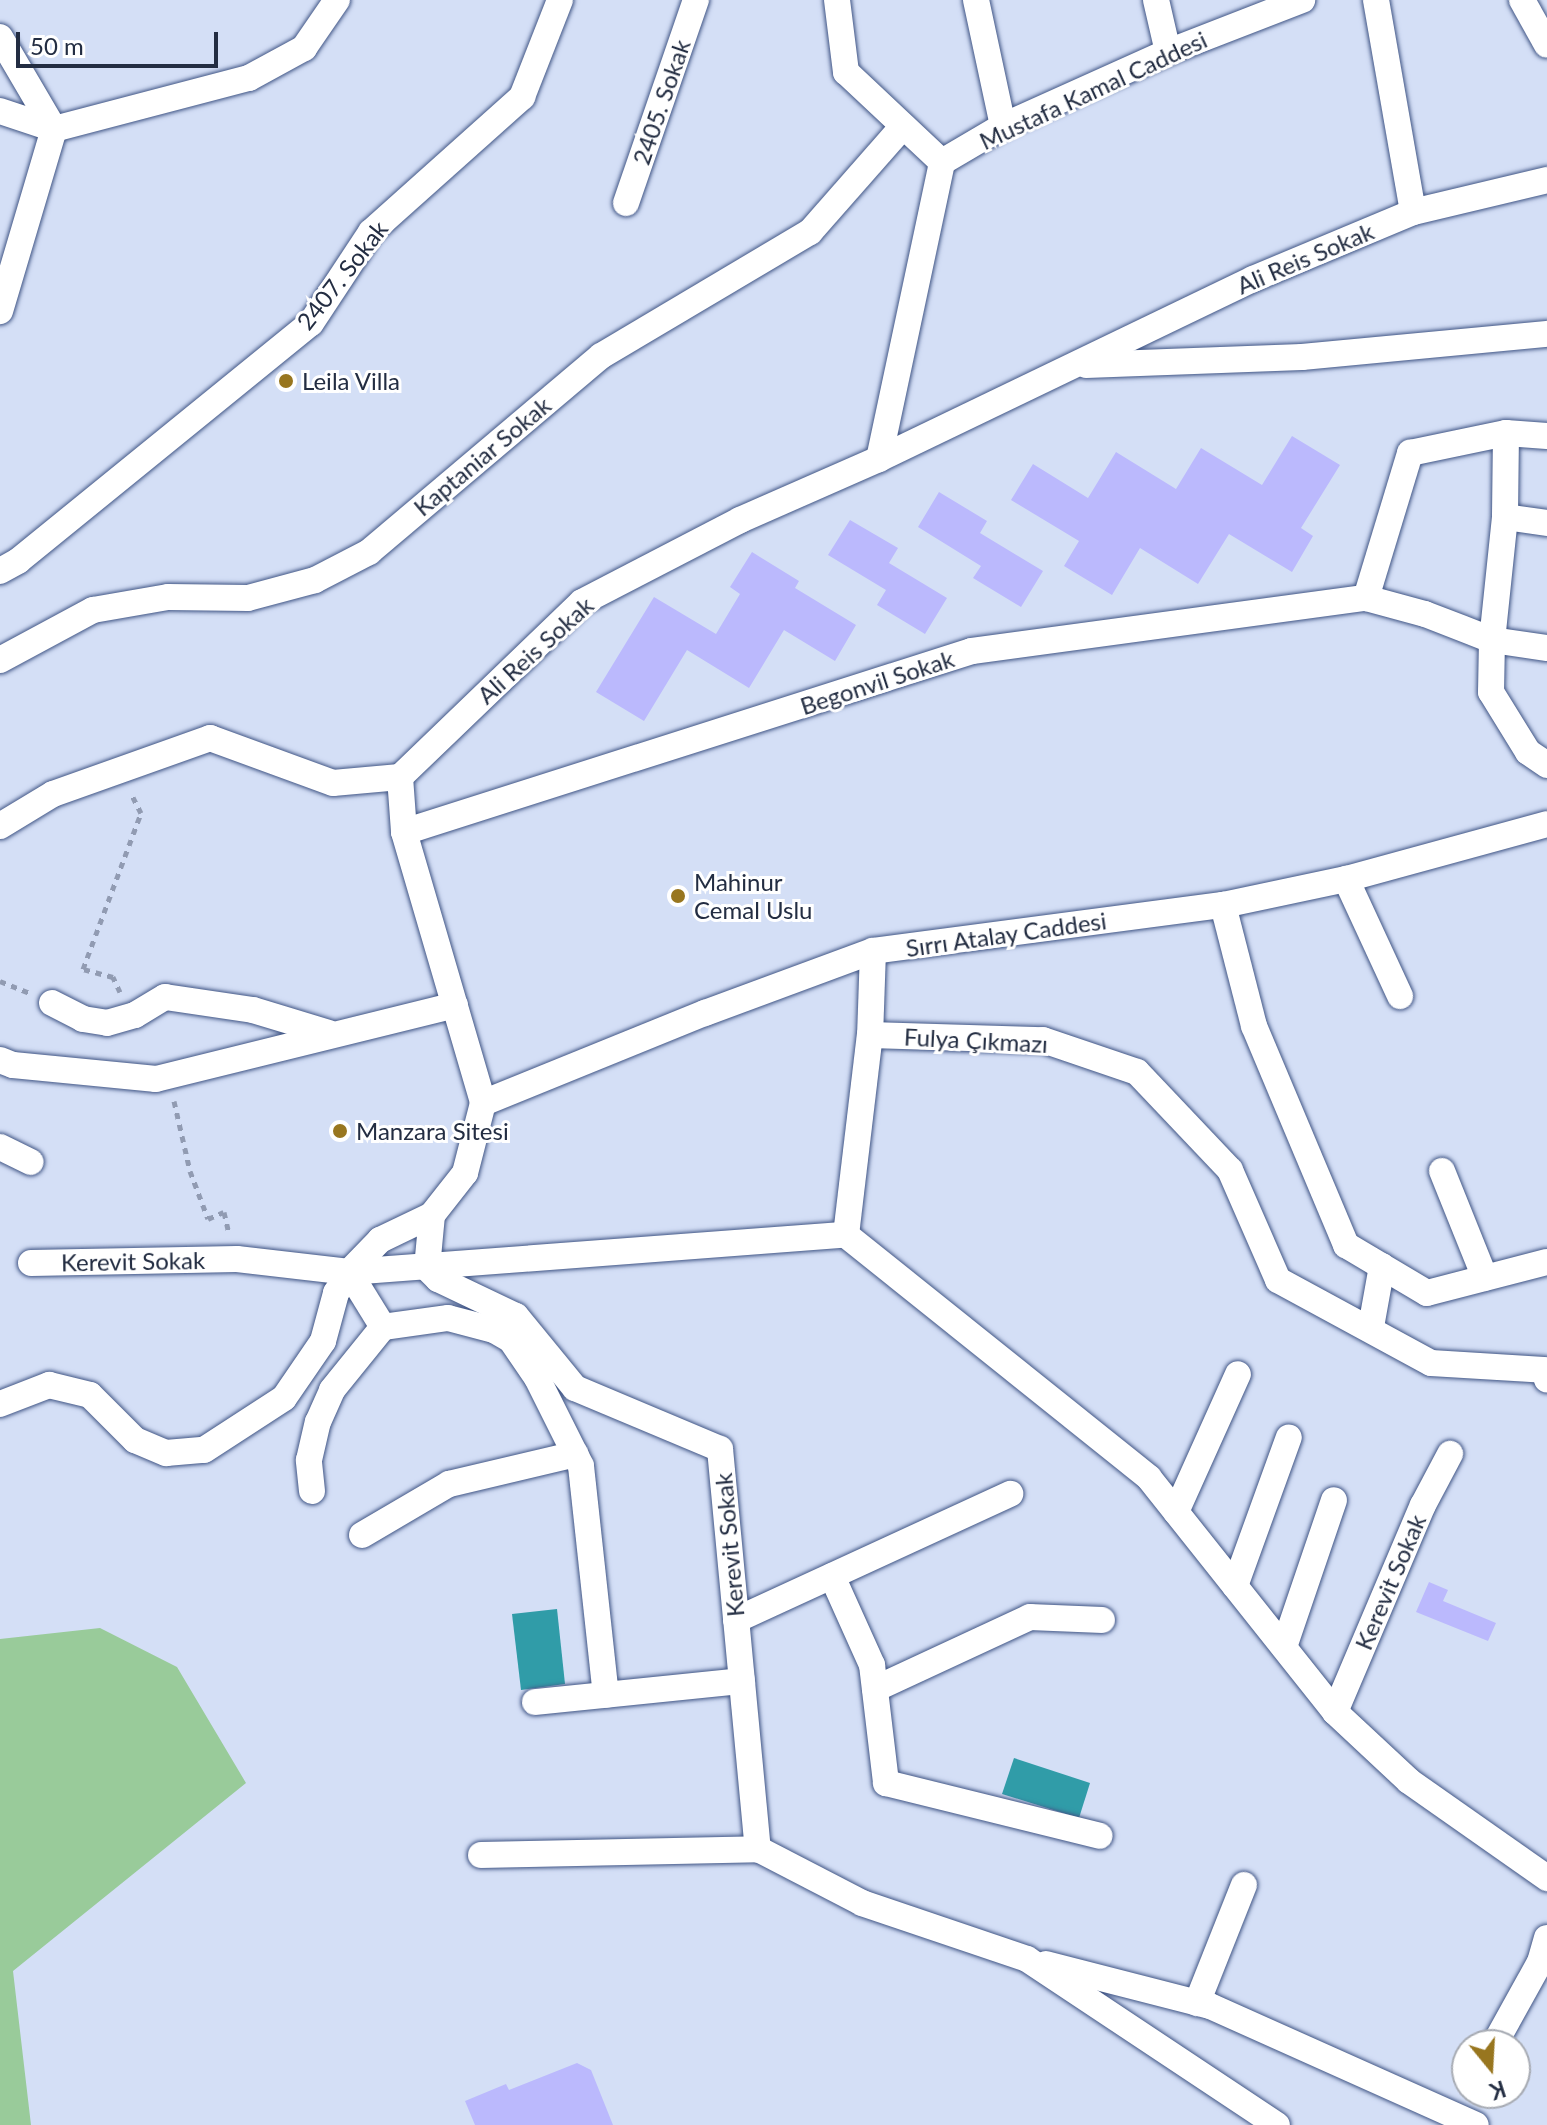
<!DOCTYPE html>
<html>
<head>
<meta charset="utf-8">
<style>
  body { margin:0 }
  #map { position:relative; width:1547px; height:2125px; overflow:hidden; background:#d4dff6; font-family:Lato,sans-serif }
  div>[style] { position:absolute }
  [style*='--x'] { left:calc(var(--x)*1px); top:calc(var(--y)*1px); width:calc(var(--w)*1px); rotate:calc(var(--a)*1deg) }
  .green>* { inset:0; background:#99cb9a }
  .water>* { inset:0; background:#309ca8 }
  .building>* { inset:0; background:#bbb9fd }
  .path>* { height:5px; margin-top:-2.5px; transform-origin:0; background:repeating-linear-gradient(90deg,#919bb2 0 6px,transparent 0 12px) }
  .roads { filter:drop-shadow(0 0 2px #405585) drop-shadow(0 0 2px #405585) }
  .minor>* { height:26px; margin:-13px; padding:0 13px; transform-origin:13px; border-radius:13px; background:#fff }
  .dots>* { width:22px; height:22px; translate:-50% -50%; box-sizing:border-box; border:4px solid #fff; border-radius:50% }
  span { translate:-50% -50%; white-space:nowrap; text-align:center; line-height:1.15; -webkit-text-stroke:6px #fff; paint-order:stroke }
  .street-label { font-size:24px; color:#232d42 }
  .poi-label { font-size:24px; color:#232d42 }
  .left { translate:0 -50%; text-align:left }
  .north { position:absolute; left:1451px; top:2029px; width:80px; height:80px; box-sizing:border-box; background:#fff; border:2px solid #a7abb3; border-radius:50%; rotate:162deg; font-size:22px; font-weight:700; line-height:32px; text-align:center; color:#232d42 }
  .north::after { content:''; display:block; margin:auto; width:28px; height:36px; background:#98761f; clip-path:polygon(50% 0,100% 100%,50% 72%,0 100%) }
  .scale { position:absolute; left:16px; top:32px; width:202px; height:36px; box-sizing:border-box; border:4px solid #232d42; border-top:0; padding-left:10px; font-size:24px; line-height:28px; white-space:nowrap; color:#232d42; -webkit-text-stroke:6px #fff; paint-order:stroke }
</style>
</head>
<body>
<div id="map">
  <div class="green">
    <div style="clip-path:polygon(100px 1628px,177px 1667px,246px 1783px,13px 1971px,31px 2125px,0 2125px,0 1639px)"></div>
  </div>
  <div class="water">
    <div style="clip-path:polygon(557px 1609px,565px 1684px,521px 1690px,512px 1614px)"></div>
    <div style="clip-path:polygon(1014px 1758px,1090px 1783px,1079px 1818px,1002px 1794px)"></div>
  </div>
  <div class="building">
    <div style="clip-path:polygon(1292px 436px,1340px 465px,1301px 528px,1313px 536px,1292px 572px,1229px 534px,1198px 584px,1140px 548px,1112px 595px,1064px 566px,1079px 541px,1011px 500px,1033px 464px,1088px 498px,1116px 452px,1176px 489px,1201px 448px,1262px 485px)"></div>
    <div style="clip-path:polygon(939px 492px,987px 521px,980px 533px,1043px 571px,1021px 607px,973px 578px,981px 566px,918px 527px)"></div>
    <div style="clip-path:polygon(850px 520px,898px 548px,889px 563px,947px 598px,925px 634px,877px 605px,886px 590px,828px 555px)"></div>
    <div style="clip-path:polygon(752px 552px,799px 581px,795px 588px,856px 625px,835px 661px,784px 630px,749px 688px,687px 650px,644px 721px,596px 692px,654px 597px,716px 634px,740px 594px,730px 587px)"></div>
    <div style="clip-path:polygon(1429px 1582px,1448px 1590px,1443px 1601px,1496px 1623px,1488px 1641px,1416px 1612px)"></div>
    <div style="clip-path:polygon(577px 2063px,591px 2070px,613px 2125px,475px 2125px,465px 2101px,506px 2084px,509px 2090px)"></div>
  </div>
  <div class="path">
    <div style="--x:0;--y:981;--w:31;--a:22"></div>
    <div style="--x:120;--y:992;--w:17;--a:-115"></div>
    <div style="--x:113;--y:977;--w:31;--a:-165"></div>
    <div style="--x:83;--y:969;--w:166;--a:-69.6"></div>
    <div style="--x:141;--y:813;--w:22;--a:-117"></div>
    <div style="--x:174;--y:1101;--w:72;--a:77.1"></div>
    <div style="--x:190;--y:1171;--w:51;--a:69.4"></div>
    <div style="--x:208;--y:1219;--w:17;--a:-24"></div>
    <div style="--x:224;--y:1212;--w:22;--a:77"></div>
  </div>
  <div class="roads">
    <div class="minor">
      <div style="--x:837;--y:0;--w:73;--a:82.9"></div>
      <div style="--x:846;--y:72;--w:132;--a:43.2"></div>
      <div style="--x:942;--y:162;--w:71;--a:-30.5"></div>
      <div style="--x:1003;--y:126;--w:181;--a:-24.2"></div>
      <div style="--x:1168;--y:52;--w:144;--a:-21.2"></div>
      <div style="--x:976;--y:0;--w:129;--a:77.9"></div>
      <div style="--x:1156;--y:0;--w:53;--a:77"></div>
      <div style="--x:1376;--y:0;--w:215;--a:80.1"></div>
      <div style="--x:1522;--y:0;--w:51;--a:60.9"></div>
      <div style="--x:0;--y:37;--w:107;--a:59.6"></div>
      <div style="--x:54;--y:129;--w:190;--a:106.5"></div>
      <div style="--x:0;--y:111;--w:57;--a:18.4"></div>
      <div style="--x:54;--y:129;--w:202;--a:-14.7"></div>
      <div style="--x:249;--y:78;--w:63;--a:-28.6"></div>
      <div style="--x:304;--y:48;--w:58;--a:-55.5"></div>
      <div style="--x:626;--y:203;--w:215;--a:-71"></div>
      <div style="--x:1086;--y:365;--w:216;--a:-2.1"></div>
      <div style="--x:1302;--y:357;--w:246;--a:-5.4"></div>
      <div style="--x:1506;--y:433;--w:84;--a:90.7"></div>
      <div style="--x:1505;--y:517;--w:124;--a:96"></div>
      <div style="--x:1492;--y:640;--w:52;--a:91.1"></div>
      <div style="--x:1491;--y:692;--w:70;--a:58.3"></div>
      <div style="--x:1528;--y:752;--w:23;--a:34"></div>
      <div style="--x:879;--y:459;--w:304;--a:-78"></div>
      <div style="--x:1505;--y:517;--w:42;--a:8.1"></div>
      <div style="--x:0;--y:571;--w:21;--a:-29"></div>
      <div style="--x:18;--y:561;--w:377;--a:-39.1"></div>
      <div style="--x:311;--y:323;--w:109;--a:-56.6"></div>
      <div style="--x:371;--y:232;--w:203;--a:-41.8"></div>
      <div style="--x:522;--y:97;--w:104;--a:-68.6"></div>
      <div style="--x:1366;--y:598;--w:152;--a:-73.1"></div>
      <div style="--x:1410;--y:453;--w:98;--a:-11.8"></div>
      <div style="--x:1506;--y:433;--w:41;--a:4.2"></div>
      <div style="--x:0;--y:660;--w:106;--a:-28.3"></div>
      <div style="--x:93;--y:610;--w:76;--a:-9.8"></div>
      <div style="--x:168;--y:597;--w:80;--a:0.7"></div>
      <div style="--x:248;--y:598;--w:69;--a:-15"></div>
      <div style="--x:315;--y:580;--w:61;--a:-27.4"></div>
      <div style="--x:369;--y:552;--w:304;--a:-40.2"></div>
      <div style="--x:601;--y:356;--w:243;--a:-30.7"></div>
      <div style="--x:810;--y:232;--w:141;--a:-48.7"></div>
      <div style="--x:400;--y:777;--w:55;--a:85.8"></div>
      <div style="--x:404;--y:832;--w:282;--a:73.7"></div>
      <div style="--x:0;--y:826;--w:62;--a:-31.1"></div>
      <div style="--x:53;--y:794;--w:167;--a:-19.6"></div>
      <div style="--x:210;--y:738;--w:131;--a:20.1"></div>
      <div style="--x:333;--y:783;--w:67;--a:-5.1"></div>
      <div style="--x:400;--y:777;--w:252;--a:-43.9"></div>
      <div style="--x:582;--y:602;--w:178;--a:-27.4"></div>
      <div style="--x:740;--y:520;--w:152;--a:-23.7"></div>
      <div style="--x:879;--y:459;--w:415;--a:-25.7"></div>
      <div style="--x:1253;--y:279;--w:173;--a:-22.7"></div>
      <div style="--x:1413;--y:212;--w:138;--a:-13.4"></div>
      <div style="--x:404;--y:832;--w:596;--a:-17.68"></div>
      <div style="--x:972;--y:651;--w:398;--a:-7.7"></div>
      <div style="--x:1366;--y:598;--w:61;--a:15.2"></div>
      <div style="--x:1425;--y:614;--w:72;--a:21.2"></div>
      <div style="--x:1492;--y:640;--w:56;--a:8.3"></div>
      <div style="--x:1346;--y:879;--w:129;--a:65.2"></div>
      <div style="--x:1223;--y:905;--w:125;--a:75.6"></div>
      <div style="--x:1254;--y:1026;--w:238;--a:67.2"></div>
      <div style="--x:1346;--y:1245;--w:94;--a:30.7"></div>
      <div style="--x:1427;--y:1293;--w:124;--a:-14.5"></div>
      <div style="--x:873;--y:951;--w:84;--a:92"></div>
      <div style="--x:870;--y:1035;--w:173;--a:1.7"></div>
      <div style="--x:1043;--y:1040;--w:99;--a:18.8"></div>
      <div style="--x:1137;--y:1072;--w:135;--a:46.5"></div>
      <div style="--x:1230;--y:1170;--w:120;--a:66.4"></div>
      <div style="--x:1278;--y:1280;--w:174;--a:28.5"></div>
      <div style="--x:1431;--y:1363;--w:113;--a:3.5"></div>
      <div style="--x:1544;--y:1370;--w:10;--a:73"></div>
      <div style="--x:52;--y:1003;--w:35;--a:27"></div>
      <div style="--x:83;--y:1019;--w:24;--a:9"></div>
      <div style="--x:107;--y:1023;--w:29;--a:-16"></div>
      <div style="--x:135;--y:1015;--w:35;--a:-31"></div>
      <div style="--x:165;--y:997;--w:89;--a:8.4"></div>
      <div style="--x:253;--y:1010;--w:79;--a:16.8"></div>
      <div style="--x:0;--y:1060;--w:14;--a:21"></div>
      <div style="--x:13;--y:1065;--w:144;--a:5.6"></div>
      <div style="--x:156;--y:1079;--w:308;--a:-13.9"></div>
      <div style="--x:483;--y:1103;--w:240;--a:-22.1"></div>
      <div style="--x:705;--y:1013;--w:179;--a:-20.3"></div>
      <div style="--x:873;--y:951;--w:353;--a:-7.5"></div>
      <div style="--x:1223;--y:905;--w:126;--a:-11.9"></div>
      <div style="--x:1346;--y:879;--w:208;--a:-15.3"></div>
      <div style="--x:483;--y:1103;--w:72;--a:104.4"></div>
      <div style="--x:465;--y:1173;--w:53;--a:128.2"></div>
      <div style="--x:432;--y:1215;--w:53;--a:95.4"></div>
      <div style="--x:427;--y:1268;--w:16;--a:45"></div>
      <div style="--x:438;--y:1279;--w:86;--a:25.4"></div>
      <div style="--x:516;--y:1316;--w:93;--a:50.7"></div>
      <div style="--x:575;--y:1388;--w:157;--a:22.8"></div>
      <div style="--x:720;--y:1449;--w:402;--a:84.6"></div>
      <div style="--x:0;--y:1147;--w:34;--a:26"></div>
      <div style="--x:1442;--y:1171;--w:115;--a:68.1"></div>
      <div style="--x:846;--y:1235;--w:201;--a:-83.2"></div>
      <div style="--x:31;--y:1263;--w:206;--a:-1.1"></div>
      <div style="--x:237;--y:1259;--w:113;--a:6.6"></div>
      <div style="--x:349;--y:1272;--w:498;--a:-4.3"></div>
      <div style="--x:846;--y:1235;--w:388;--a:38.7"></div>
      <div style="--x:1149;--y:1478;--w:299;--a:51.5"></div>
      <div style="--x:1335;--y:1712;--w:101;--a:43"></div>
      <div style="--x:1409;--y:1781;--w:169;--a:35.1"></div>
      <div style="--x:349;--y:1272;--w:65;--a:58.3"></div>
      <div style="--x:1371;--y:1327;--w:62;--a:-79.8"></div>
      <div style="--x:0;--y:1404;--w:53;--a:-21.2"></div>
      <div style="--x:49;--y:1385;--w:42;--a:13.7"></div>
      <div style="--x:90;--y:1395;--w:64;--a:45"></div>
      <div style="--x:135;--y:1440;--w:34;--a:23"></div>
      <div style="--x:166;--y:1453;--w:38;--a:-5"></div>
      <div style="--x:204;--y:1450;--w:95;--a:-33"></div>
      <div style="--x:284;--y:1398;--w:69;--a:-55.6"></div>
      <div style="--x:323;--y:1341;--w:50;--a:-74.8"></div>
      <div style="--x:336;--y:1293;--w:25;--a:-58"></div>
      <div style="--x:349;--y:1272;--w:45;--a:-45.9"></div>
      <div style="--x:380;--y:1240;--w:58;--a:-25.7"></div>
      <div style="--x:312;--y:1491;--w:31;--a:-96"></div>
      <div style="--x:309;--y:1460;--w:39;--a:-77"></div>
      <div style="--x:318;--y:1422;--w:35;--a:-66"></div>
      <div style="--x:332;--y:1390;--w:81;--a:-51"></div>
      <div style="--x:383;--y:1327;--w:66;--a:-7.9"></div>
      <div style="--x:448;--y:1318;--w:48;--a:14.6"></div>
      <div style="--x:494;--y:1330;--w:20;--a:30"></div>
      <div style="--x:511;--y:1340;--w:46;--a:55.6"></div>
      <div style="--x:537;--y:1378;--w:98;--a:63.4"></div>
      <div style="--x:581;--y:1466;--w:230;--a:83.8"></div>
      <div style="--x:1176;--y:1512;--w:151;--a:-65.8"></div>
      <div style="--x:362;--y:1535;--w:101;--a:-30.4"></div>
      <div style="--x:449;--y:1484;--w:130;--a:-13.3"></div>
      <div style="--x:832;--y:1576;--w:98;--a:65.8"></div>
      <div style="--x:872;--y:1665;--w:119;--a:83.2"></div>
      <div style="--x:886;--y:1783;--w:220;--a:13.9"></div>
      <div style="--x:1235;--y:1586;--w:158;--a:-70.1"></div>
      <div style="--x:736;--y:1620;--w:302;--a:-24.7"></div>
      <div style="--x:1284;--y:1647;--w:155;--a:-71.2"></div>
      <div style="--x:875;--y:1689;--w:171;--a:-24.9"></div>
      <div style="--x:1030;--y:1617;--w:72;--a:2.4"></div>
      <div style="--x:535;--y:1702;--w:208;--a:-5.8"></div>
      <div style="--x:1335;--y:1712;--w:225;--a:-67"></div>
      <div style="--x:1423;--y:1505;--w:58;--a:-62.1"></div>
      <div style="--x:481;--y:1855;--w:277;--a:-1.2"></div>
      <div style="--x:758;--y:1849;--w:117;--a:27.4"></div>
      <div style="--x:862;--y:1903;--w:174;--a:18.7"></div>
      <div style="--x:1027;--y:1959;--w:300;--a:33.6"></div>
      <div style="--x:1046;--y:1964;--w:169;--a:14.4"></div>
      <div style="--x:1210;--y:2006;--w:291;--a:24.1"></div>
      <div style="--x:1197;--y:2003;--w:127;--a:-68.3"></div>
      <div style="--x:1494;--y:2045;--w:95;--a:-61"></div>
      <div style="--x:1540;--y:1962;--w:25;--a:-74"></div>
    </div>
  </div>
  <div class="dots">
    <div style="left:286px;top:381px;background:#98761f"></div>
    <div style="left:678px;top:896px;background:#98761f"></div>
    <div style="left:340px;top:1131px;background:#98761f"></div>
  </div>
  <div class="street-label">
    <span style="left:1093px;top:90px;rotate:-25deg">Mustafa Kamal Caddesi</span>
    <span style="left:661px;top:102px;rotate:-71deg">2405. Sokak</span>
    <span style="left:1305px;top:258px;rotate:-23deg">Ali Reis Sokak</span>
    <span style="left:342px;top:275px;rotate:-52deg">2407. Sokak</span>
    <span style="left:482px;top:456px;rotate:-40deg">Kaptaniar Sokak</span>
    <span style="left:535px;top:650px;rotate:-42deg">Ali Reis Sokak</span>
    <span style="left:877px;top:682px;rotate:-18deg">Begonvil Sokak</span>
    <span style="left:1006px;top:934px;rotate:-8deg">Sırrı Atalay Caddesi</span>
    <span style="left:976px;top:1040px;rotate:3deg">Fulya Çıkmazı</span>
    <span style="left:133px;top:1261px;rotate:-1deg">Kerevit Sokak</span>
    <span style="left:729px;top:1545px;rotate:-95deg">Kerevit Sokak</span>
    <span style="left:1390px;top:1582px;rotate:-67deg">Kerevit Sokak</span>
  </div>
  <div class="poi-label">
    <span class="left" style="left:302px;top:381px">Leila Villa</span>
    <span class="left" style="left:694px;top:896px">Mahinur<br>Cemal Uslu</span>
    <span class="left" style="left:356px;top:1131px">Manzara Sitesi</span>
  </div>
  <div class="north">K</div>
  <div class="scale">50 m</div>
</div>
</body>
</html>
